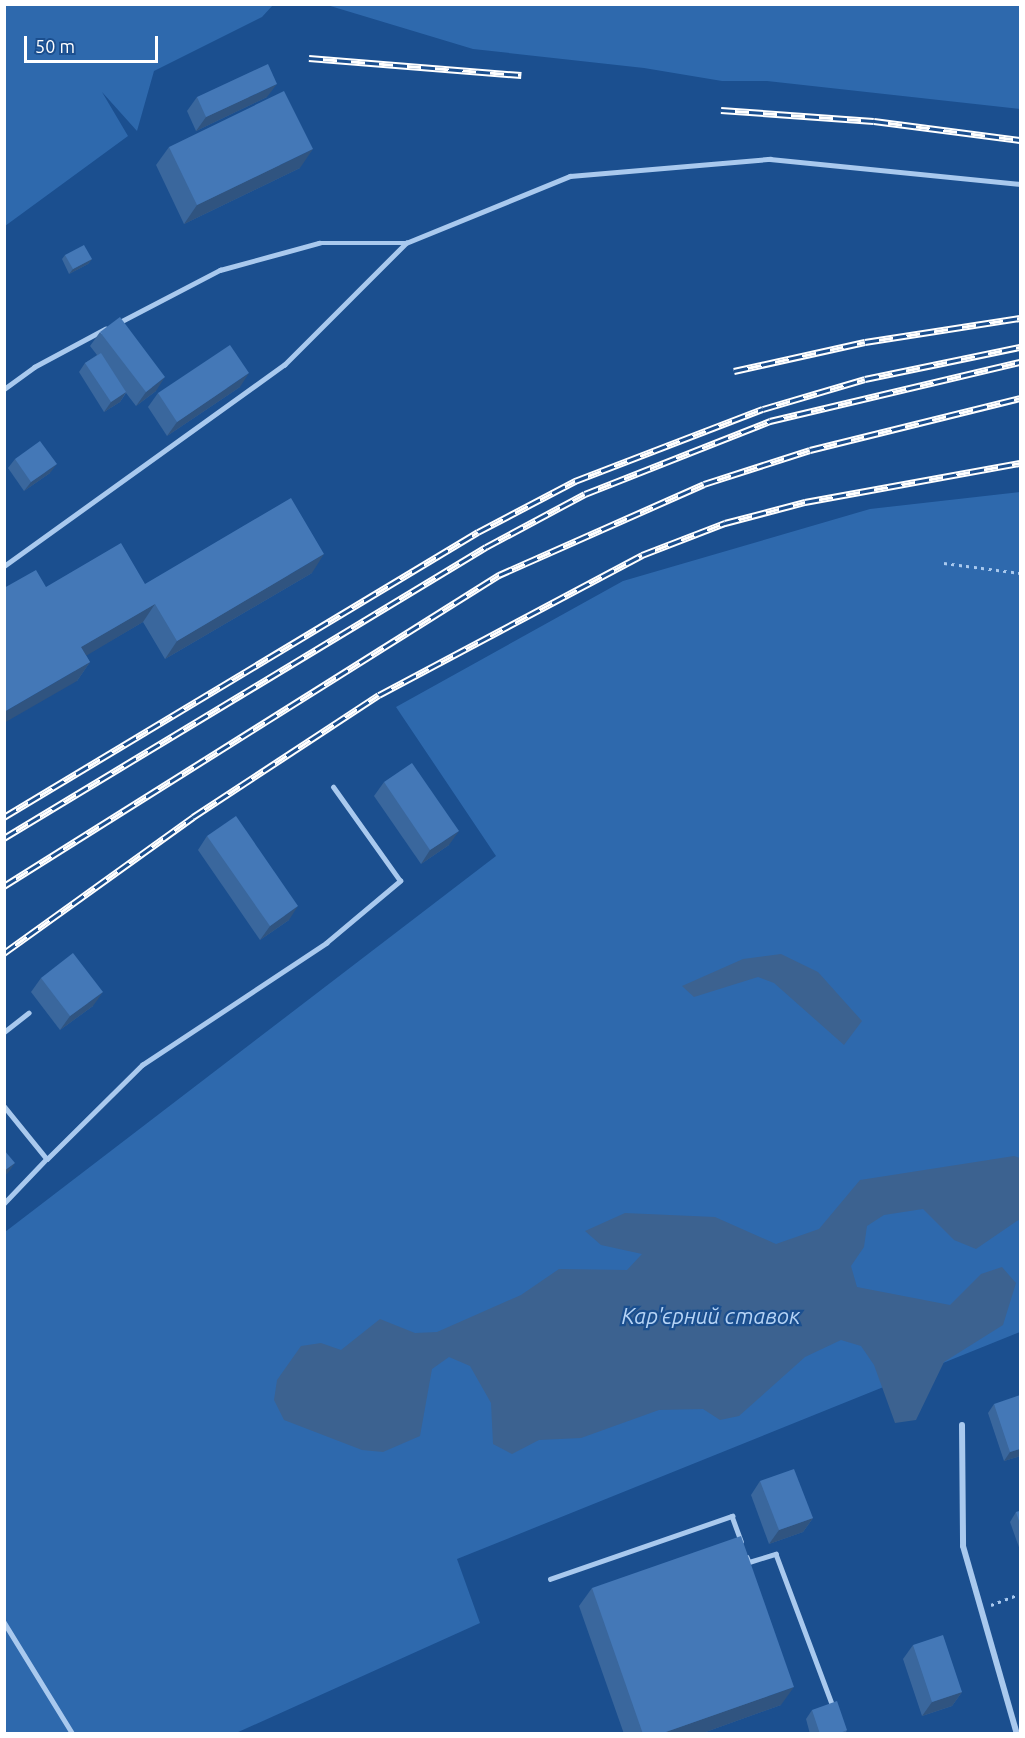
<!DOCTYPE html>
<html>
<head>
<meta charset="utf-8">
<style>
  body { margin:0 }
  #map { position:relative; width:1025px; height:1738px; overflow:hidden; background:#1b4f8f; font-family:Ubuntu,sans-serif }
  div>[style] { position:absolute }
  [style*='--x'] { left:calc(var(--x)*1px); top:calc(var(--y)*1px); width:calc(var(--w)*1px); rotate:calc(var(--a)*1deg) }
  .green>* { inset:0; background:#2e69ad }
  .water>* { inset:0; background:#3c6290 }
  .path>* { height:3px; margin-top:-1.5px; transform-origin:0; background:repeating-linear-gradient(90deg,#a9c9ee 0 3px,transparent 0 7.5px) }
  .lane>* { height:4.5px; margin:-2.25px; padding:0 2.25px; transform-origin:2.25px; border-radius:2.25px; background:#a9c9ee }
  .street>* { height:6px; margin:-3px; padding:0 3px; transform-origin:3px; border-radius:3px; background:#a9c9ee }
  .rail>* { height:7px; margin-top:-3.5px; transform-origin:0; background:repeating-linear-gradient(90deg,#1b4f8f 0 14px,#fff 0 28px); box-sizing:border-box; border-block:2px solid #fff }
  .wall>* { inset:0; background:#3a679d }
  .shaded-wall>* { inset:0; background:#305480 }
  .building>* { inset:0; background:#4478b7 }
  span { translate:-50% -50%; white-space:nowrap; text-align:center; line-height:1.15; -webkit-text-stroke:4.5px #1b4f8f; paint-order:stroke }
  .water-label { font-size:22px; color:#b5d3f5; font-style:italic }
  .frame { position:absolute; inset:0; border:6px solid #fff; pointer-events:none }
  .scale { position:absolute; left:24px; top:36px; width:134px; height:27px; box-sizing:border-box; border:3px solid #fff; border-top:0; padding-left:8px; font-size:18px; line-height:21px; white-space:nowrap; color:#fff; -webkit-text-stroke:4px #1b4f8f; paint-order:stroke }
</style>
</head>
<body>
<div id="map">
  <div class="green">
    <div style="clip-path:polygon(5px 4px,273px 4px,273px 5px,262px 17px,154px 71px,137px 131px,102px 92px,128px 136px,5px 226px)"></div>
    <div style="clip-path:polygon(327px 5px,1020px 5px,1020px 109px,767px 81px,722px 81px,644px 68px,473px 49px)"></div>
    <div style="clip-path:polygon(1020px 492px,1020px 1332px,457px 1559px,480px 1623px,236px 1733px,5px 1734px,5px 1232px,496px 856px,396px 707px,623px 581px,870px 509px)"></div>
  </div>
  <div class="water">
    <div style="clip-path:polygon(781px 954px,818px 972px,862px 1021px,844px 1045px,774px 983px,758px 977px,694px 997px,682px 986px,743px 959px)"></div>
    <div style="clip-path:polygon(1014px 1156px,1020px 1158px,1020px 1219px,976px 1249px,954px 1240px,923px 1209px,884px 1215px,867px 1226px,864px 1247px,851px 1266px,857px 1287px,950px 1305px,981px 1274px,1002px 1267px,1016px 1283px,1003px 1325px,944px 1362px,916px 1420px,895px 1423px,874px 1365px,861px 1346px,841px 1340px,805px 1357px,739px 1416px,720px 1420px,703px 1409px,659px 1410px,581px 1438px,539px 1440px,512px 1454px,493px 1444px,491px 1403px,470px 1366px,449px 1357px,432px 1369px,420px 1436px,383px 1452px,362px 1450px,284px 1420px,274px 1400px,277px 1380px,301px 1346px,321px 1343px,341px 1350px,380px 1319px,415px 1333px,437px 1332px,521px 1295px,559px 1269px,627px 1270px,642px 1254px,601px 1245px,585px 1231px,625px 1213px,715px 1217px,776px 1244px,819px 1229px,860px 1180px)"></div>
  </div>
  <div class="path">
    <div style="--x:944;--y:563;--w:77;--a:7.5"></div>
    <div style="--x:991;--y:1605;--w:31;--a:-21"></div>
  </div>
  <div class="lane">
    <div style="--x:118;--y:323;--w:115;--a:-27.5"></div>
    <div style="--x:220;--y:270;--w:103;--a:-15.3"></div>
    <div style="--x:319;--y:243;--w:87;--a:0"></div>
    <div style="--x:406;--y:243;--w:177;--a:-22.2"></div>
    <div style="--x:570;--y:176;--w:201;--a:-4.9"></div>
    <div style="--x:770;--y:159;--w:251;--a:5.7"></div>
    <div style="--x:4;--y:389;--w:37;--a:-36"></div>
    <div style="--x:34;--y:367;--w:81;--a:-28.2"></div>
    <div style="--x:4;--y:566;--w:345;--a:-35.7"></div>
    <div style="--x:284;--y:365;--w:173;--a:-45"></div>
    <div style="--x:4;--y:1032;--w:31;--a:-38"></div>
    <div style="--x:4;--y:1106;--w:68;--a:50.9"></div>
    <div style="--x:47;--y:1159;--w:62;--a:133.7"></div>
    <div style="--x:47;--y:1159;--w:134;--a:-44.7"></div>
    <div style="--x:142;--y:1065;--w:221;--a:-33.5"></div>
    <div style="--x:326;--y:943;--w:97;--a:-40"></div>
    <div style="--x:400;--y:881;--w:115;--a:-125.5"></div>
    <div style="--x:747;--y:1557;--w:5;--a:68"></div>
    <div style="--x:749;--y:1562;--w:28;--a:-17"></div>
    <div style="--x:776;--y:1554;--w:165;--a:69.5"></div>
    <div style="--x:550;--y:1579;--w:193;--a:-19.1"></div>
    <div style="--x:732;--y:1516;--w:27;--a:70"></div>
    <div style="--x:4;--y:1622;--w:132;--a:58.4"></div>
  </div>
  <div class="street">
    <div style="--x:962;--y:1425;--w:121;--a:89.5"></div>
    <div style="--x:963;--y:1546;--w:196;--a:74"></div>
  </div>
  <div class="rail">
    <div style="--x:309;--y:58;--w:213;--a:4.6"></div>
    <div style="--x:721;--y:110;--w:153;--a:4.1"></div>
    <div style="--x:874;--y:121;--w:147;--a:7.4"></div>
    <div style="--x:734;--y:371;--w:134;--a:-12.5"></div>
    <div style="--x:865;--y:342;--w:157;--a:-8.8"></div>
    <div style="--x:4;--y:817;--w:553;--a:-31.02"></div>
    <div style="--x:478;--y:532;--w:110;--a:-27.7"></div>
    <div style="--x:575;--y:481;--w:201;--a:-21"></div>
    <div style="--x:763;--y:409;--w:106;--a:-16.4"></div>
    <div style="--x:865;--y:379;--w:158;--a:-11.7"></div>
    <div style="--x:4;--y:838;--w:563;--a:-31.12"></div>
    <div style="--x:486;--y:547;--w:112;--a:-28.2"></div>
    <div style="--x:585;--y:494;--w:199;--a:-21.5"></div>
    <div style="--x:770;--y:421;--w:257;--a:-13.3"></div>
    <div style="--x:4;--y:886;--w:585;--a:-32.14"></div>
    <div style="--x:499;--y:575;--w:224;--a:-23.9"></div>
    <div style="--x:704;--y:484;--w:111;--a:-17.8"></div>
    <div style="--x:810;--y:450;--w:216;--a:-13.9"></div>
    <div style="--x:4;--y:953;--w:233;--a:-35.7"></div>
    <div style="--x:193;--y:817;--w:222;--a:-33.3"></div>
    <div style="--x:379;--y:695;--w:298;--a:-28"></div>
    <div style="--x:642;--y:555;--w:89;--a:-21.1"></div>
    <div style="--x:725;--y:523;--w:83;--a:-14.7"></div>
    <div style="--x:805;--y:502;--w:219;--a:-10.3"></div>
  </div>
  <div class="wall">
    <div style="clip-path:polygon(197px 97px,267px 97px,196px 131px,187px 111px)"></div>
    <div style="clip-path:polygon(169px 147px,300px 168px,184px 224px,156px 165px)"></div>
    <div style="clip-path:polygon(65px 255px,92px 259px,88px 264px,69px 274px,62px 259px)"></div>
    <div style="clip-path:polygon(100px 332px,156px 391px,136px 406px,126px 393px,120px 402px,104px 412px,79px 372px,85px 363px,97px 355px,90px 346px)"></div>
    <div style="clip-path:polygon(240px 387px,167px 436px,148px 407px,158px 393px)"></div>
    <div style="clip-path:polygon(15px 459px,50px 473px,24px 491px,8px 468px)"></div>
    <div style="clip-path:polygon(312px 573px,165px 659px,143px 622px,86px 655px,90px 662px,77px 681px,46px 587px,145px 584px)"></div>
    <div style="clip-path:polygon(384px 782px,449px 845px,421px 864px,374px 796px)"></div>
    <div style="clip-path:polygon(207px 836px,289px 920px,260px 940px,198px 850px)"></div>
    <div style="clip-path:polygon(41px 978px,93px 1006px,60px 1030px,31px 992px)"></div>
    <div style="clip-path:polygon(994px 1404px,1020px 1456px,1004px 1461px,988px 1413px)"></div>
    <div style="clip-path:polygon(760px 1481px,813px 1518px,803px 1532px,769px 1544px,751px 1495px)"></div>
    <div style="clip-path:polygon(1020px 1511px,1020px 1550px,1010px 1522px,1016px 1512px)"></div>
    <div style="clip-path:polygon(592px 1588px,781px 1705px,700px 1734px,624px 1734px,579px 1606px)"></div>
    <div style="clip-path:polygon(913px 1645px,962px 1692px,952px 1706px,922px 1716px,903px 1659px)"></div>
    <div style="clip-path:polygon(812px 1710px,847px 1730px,845px 1734px,810px 1734px,806px 1719px)"></div>
  </div>
  <div class="shaded-wall">
    <div style="clip-path:polygon(277px 84px,267px 97px,196px 131px,206px 117px)"></div>
    <div style="clip-path:polygon(313px 149px,300px 168px,184px 224px,197px 205px)"></div>
    <div style="clip-path:polygon(92px 259px,88px 264px,69px 274px,73px 269px)"></div>
    <div style="clip-path:polygon(249px 373px,240px 387px,167px 436px,177px 422px)"></div>
    <div style="clip-path:polygon(165px 377px,156px 391px,136px 406px,146px 392px)"></div>
    <div style="clip-path:polygon(126px 392px,120px 402px,104px 412px,111px 402px)"></div>
    <div style="clip-path:polygon(57px 464px,50px 473px,24px 491px,31px 482px)"></div>
    <div style="clip-path:polygon(324px 554px,312px 573px,165px 659px,177px 641px)"></div>
    <div style="clip-path:polygon(155px 604px,143px 622px,69px 666px,81px 647px)"></div>
    <div style="clip-path:polygon(90px 662px,77px 681px,4px 723px,4px 712px)"></div>
    <div style="clip-path:polygon(459px 831px,449px 845px,421px 864px,430px 850px)"></div>
    <div style="clip-path:polygon(298px 906px,289px 920px,260px 940px,270px 926px)"></div>
    <div style="clip-path:polygon(103px 992px,93px 1006px,60px 1030px,70px 1016px)"></div>
    <div style="clip-path:polygon(15px 1163px,8px 1173px,4px 1176px,4px 1171px)"></div>
    <div style="clip-path:polygon(1020px 1449px,1020px 1456px,1004px 1461px,1010px 1452px)"></div>
    <div style="clip-path:polygon(813px 1518px,803px 1532px,769px 1544px,779px 1530px)"></div>
    <div style="clip-path:polygon(794px 1687px,781px 1705px,700px 1734px,660px 1734px)"></div>
    <div style="clip-path:polygon(962px 1692px,952px 1706px,922px 1716px,932px 1702px)"></div>
  </div>
  <div class="building">
    <div style="clip-path:polygon(268px 64px,277px 84px,206px 117px,197px 97px)"></div>
    <div style="clip-path:polygon(284px 91px,313px 149px,197px 205px,169px 147px)"></div>
    <div style="clip-path:polygon(84px 245px,92px 259px,73px 269px,65px 255px)"></div>
    <div style="clip-path:polygon(120px 317px,165px 377px,146px 392px,100px 332px)"></div>
    <div style="clip-path:polygon(230px 345px,249px 373px,177px 422px,158px 393px)"></div>
    <div style="clip-path:polygon(101px 353px,126px 392px,111px 402px,85px 363px)"></div>
    <div style="clip-path:polygon(40px 441px,57px 464px,31px 482px,15px 459px)"></div>
    <div style="clip-path:polygon(291px 498px,324px 554px,177px 641px,155px 604px,81px 647px,90px 662px,4px 712px,4px 588px,36px 570px,46px 587px,121px 543px,145px 584px)"></div>
    <div style="clip-path:polygon(412px 763px,459px 831px,430px 850px,384px 782px)"></div>
    <div style="clip-path:polygon(236px 816px,298px 906px,270px 926px,207px 836px)"></div>
    <div style="clip-path:polygon(73px 953px,103px 992px,70px 1016px,41px 978px)"></div>
    <div style="clip-path:polygon(4px 1150px,15px 1163px,4px 1171px)"></div>
    <div style="clip-path:polygon(1020px 1395px,1020px 1449px,1010px 1452px,994px 1404px)"></div>
    <div style="clip-path:polygon(794px 1469px,813px 1518px,779px 1530px,760px 1481px)"></div>
    <div style="clip-path:polygon(1020px 1511px,1020px 1524px,1016px 1512px)"></div>
    <div style="clip-path:polygon(741px 1536px,794px 1687px,660px 1734px,643px 1734px,592px 1588px)"></div>
    <div style="clip-path:polygon(943px 1635px,962px 1692px,932px 1702px,913px 1645px)"></div>
    <div style="clip-path:polygon(837px 1701px,847px 1730px,838px 1734px,820px 1734px,812px 1710px)"></div>
  </div>
  <div class="water-label">
    <span style="left:711px;top:1316px">Кар'єрний ставок</span>
  </div>
  <div class="frame"></div>
  <div class="scale">50 m</div>
</div>
</body>
</html>
